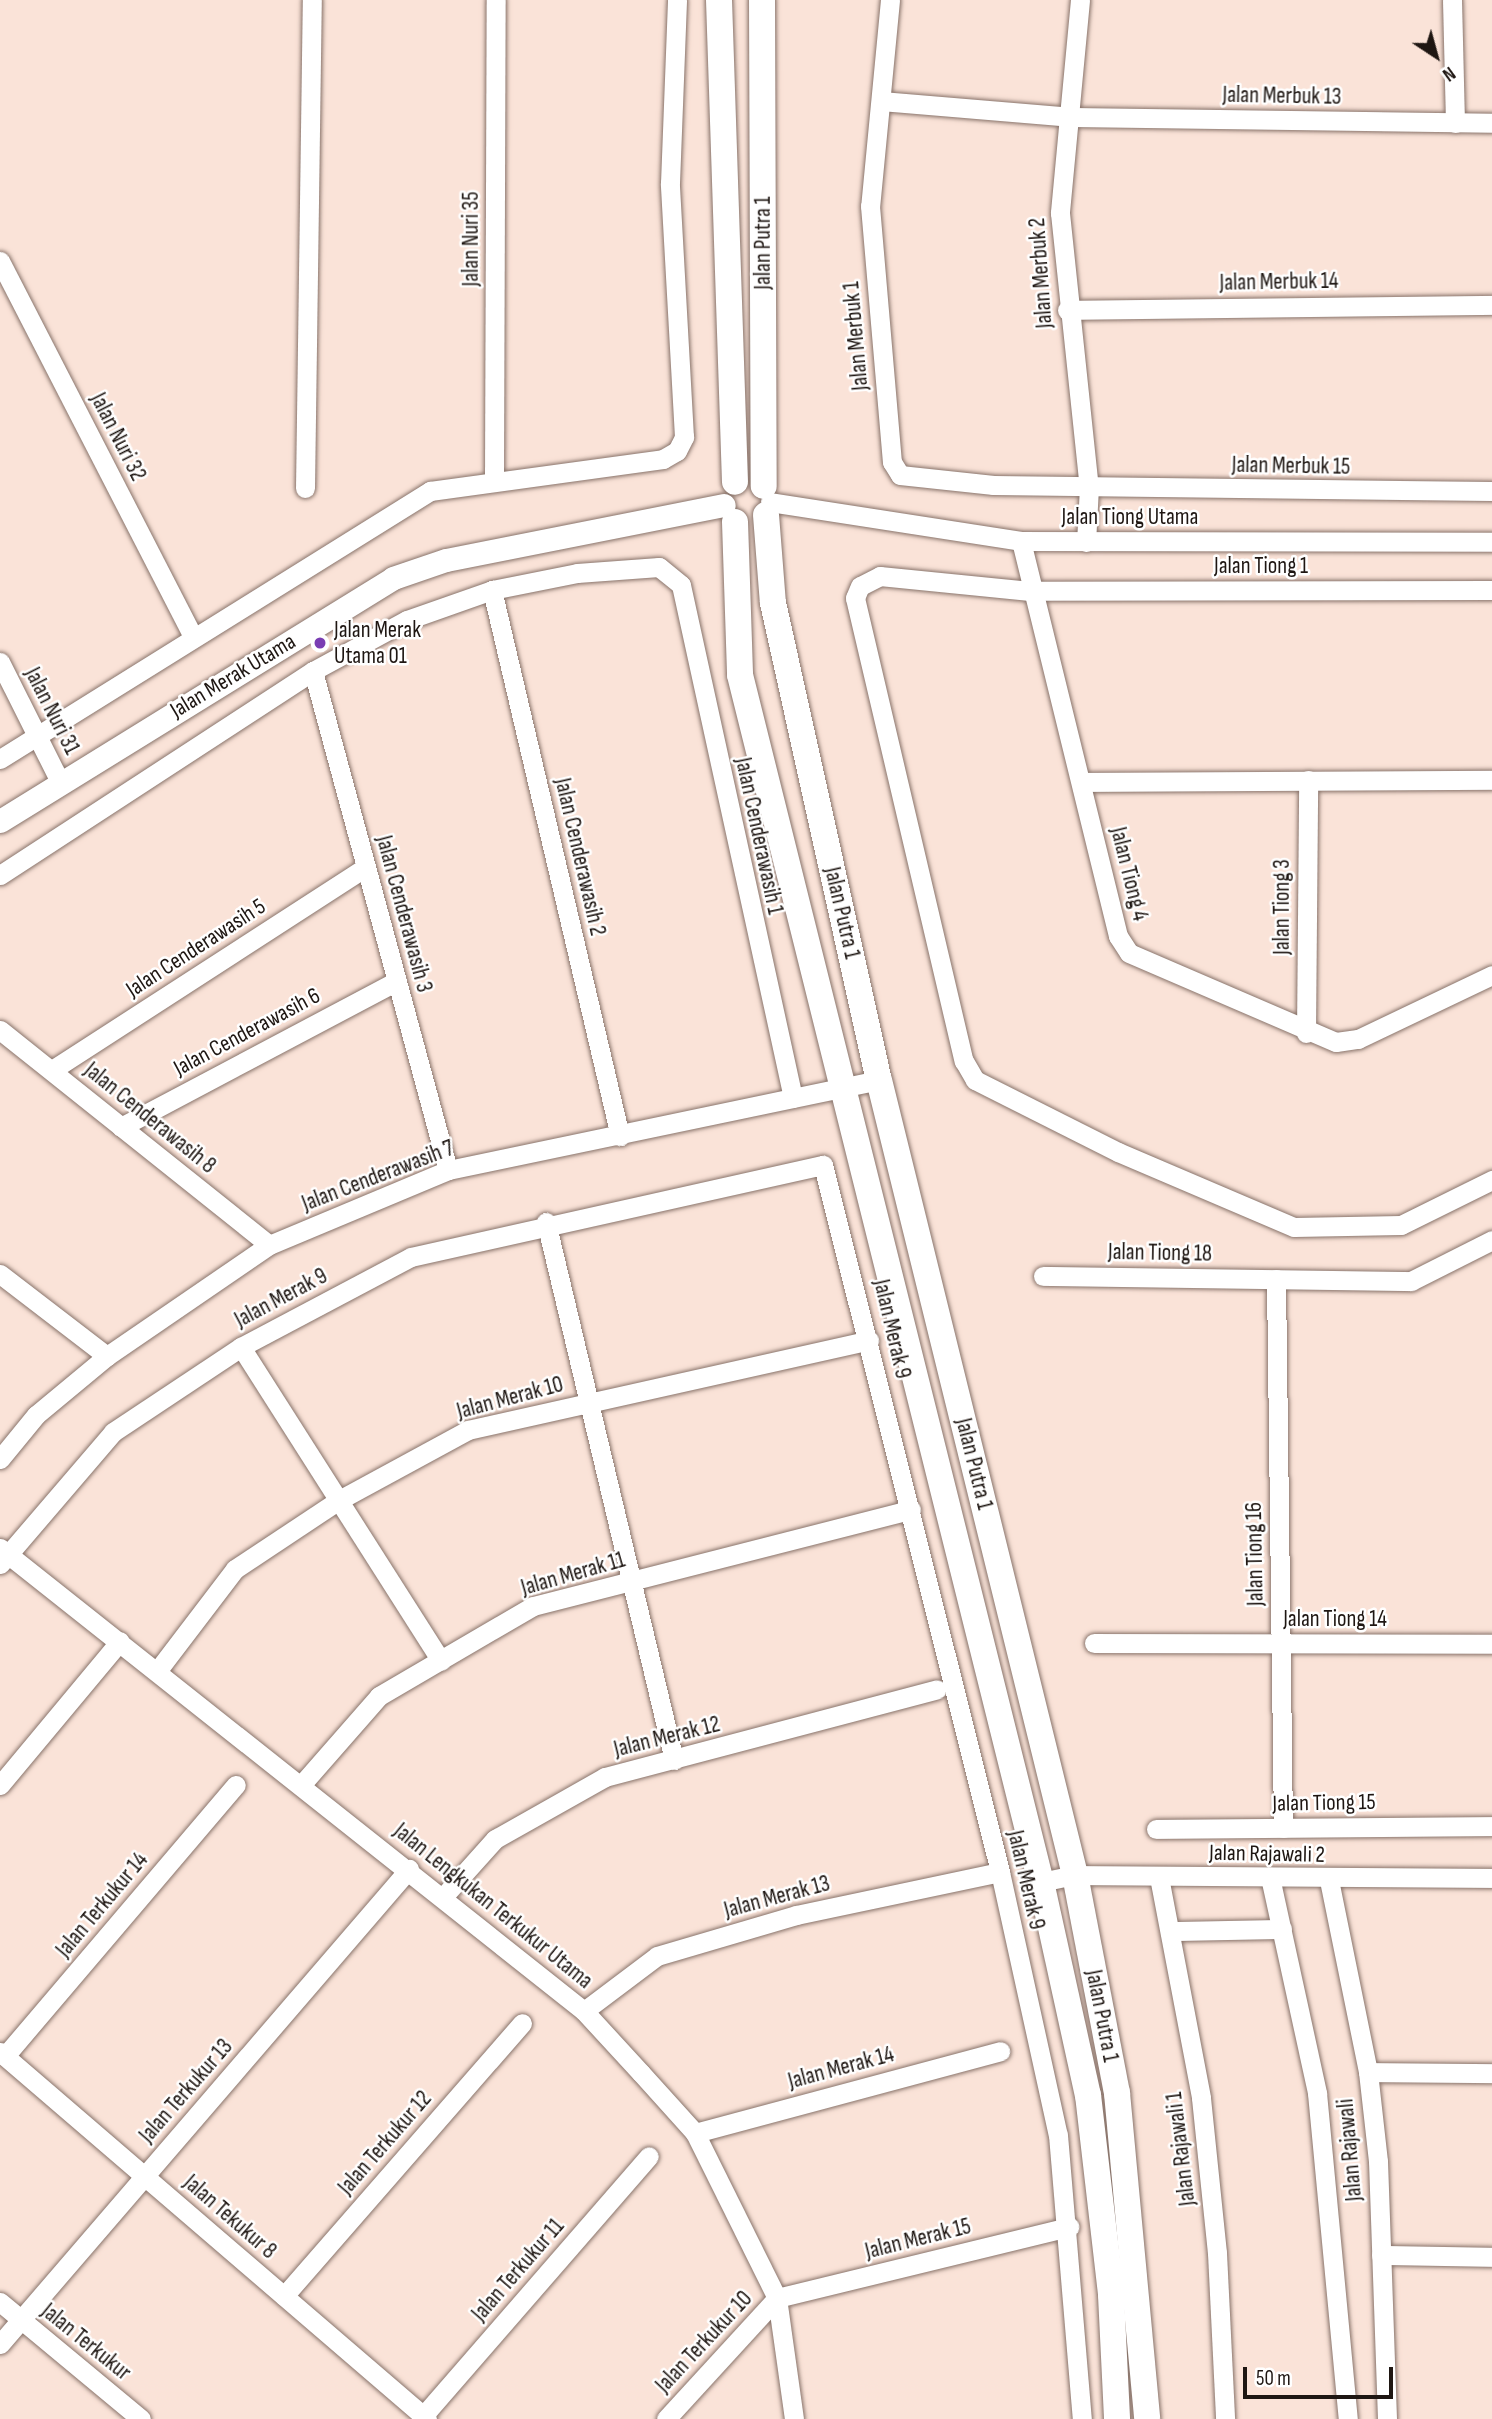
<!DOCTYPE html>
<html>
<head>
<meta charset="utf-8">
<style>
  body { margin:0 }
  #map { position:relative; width:1492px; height:2419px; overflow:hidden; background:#fae3d8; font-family:"Sofia Sans Condensed",sans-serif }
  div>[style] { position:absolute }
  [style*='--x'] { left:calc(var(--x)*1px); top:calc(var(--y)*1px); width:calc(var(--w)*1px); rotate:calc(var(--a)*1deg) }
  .roads { filter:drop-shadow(0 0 2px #88736a) drop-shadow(0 0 2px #88736a) }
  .minor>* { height:19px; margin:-9.5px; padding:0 9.5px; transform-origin:9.5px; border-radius:9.5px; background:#fff }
  .tertiary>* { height:23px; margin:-11.5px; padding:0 11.5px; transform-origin:11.5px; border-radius:11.5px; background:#fff }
  .secondary>* { height:26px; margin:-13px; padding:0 13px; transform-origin:13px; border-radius:13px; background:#fff }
  .dots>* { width:19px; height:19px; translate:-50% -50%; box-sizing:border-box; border:4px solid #fff; border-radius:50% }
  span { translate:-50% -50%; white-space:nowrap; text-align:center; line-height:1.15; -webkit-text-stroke:5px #fff; paint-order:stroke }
  .street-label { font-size:23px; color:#1e1612 }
  .poi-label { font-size:23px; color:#1e1612 }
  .left { translate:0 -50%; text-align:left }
  .north { position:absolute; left:1401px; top:21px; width:70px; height:70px; -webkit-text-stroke:5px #fff; paint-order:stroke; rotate:144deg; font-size:19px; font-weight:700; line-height:28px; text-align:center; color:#1e1612 }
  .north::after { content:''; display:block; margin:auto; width:24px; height:32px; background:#1e1612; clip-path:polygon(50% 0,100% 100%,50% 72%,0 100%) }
  .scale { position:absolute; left:1243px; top:2367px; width:150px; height:32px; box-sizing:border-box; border:4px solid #1e1612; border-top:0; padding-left:9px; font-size:21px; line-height:24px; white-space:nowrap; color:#1e1612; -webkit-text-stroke:5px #fff; paint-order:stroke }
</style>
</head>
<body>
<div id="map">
  <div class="roads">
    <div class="minor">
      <div style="--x:890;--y:0;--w:207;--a:95.5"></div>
      <div style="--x:870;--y:206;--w:257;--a:85.1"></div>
      <div style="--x:892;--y:462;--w:15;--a:58"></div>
      <div style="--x:900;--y:475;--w:94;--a:6.1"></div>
      <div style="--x:993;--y:485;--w:499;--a:0.7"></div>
      <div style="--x:1080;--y:0;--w:214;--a:95.4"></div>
      <div style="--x:1060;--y:213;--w:276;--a:84"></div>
      <div style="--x:1089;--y:487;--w:55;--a:93.1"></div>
      <div style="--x:1452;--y:0;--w:123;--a:88.6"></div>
      <div style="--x:881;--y:101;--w:192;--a:4.8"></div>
      <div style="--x:1072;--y:117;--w:420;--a:0.8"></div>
      <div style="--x:0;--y:261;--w:422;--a:62.8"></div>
      <div style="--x:1067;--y:310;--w:425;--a:-0.7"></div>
      <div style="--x:494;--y:479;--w:479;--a:-89.8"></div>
      <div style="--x:305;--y:488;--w:488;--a:-89.2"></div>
      <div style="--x:770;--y:502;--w:254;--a:8.8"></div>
      <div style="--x:1021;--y:541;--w:471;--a:0.1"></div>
      <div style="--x:1021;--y:541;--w:407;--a:76.2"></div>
      <div style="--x:1118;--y:936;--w:20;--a:57"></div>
      <div style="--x:1129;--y:953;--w:225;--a:23.3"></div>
      <div style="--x:1336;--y:1042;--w:22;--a:-8"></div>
      <div style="--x:1358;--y:1039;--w:148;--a:-25.5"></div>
      <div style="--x:492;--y:590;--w:561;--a:76.81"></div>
      <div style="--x:1492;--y:590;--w:462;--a:179.9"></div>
      <div style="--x:1030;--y:591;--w:151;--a:-174.3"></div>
      <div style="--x:880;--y:576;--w:22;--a:153"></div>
      <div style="--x:860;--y:586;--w:13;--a:113"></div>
      <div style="--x:855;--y:598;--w:476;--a:76.8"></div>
      <div style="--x:964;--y:1061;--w:22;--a:60"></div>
      <div style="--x:975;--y:1080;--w:160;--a:26.7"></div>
      <div style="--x:1118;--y:1152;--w:191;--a:23.1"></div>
      <div style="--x:1294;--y:1227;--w:107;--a:-1.1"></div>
      <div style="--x:1401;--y:1225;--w:102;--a:-26.3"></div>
      <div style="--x:0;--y:662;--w:134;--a:63.4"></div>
      <div style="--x:313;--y:671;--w:517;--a:74.86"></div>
      <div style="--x:0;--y:759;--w:507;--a:-31.93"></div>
      <div style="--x:430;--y:491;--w:235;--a:-7.8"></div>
      <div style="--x:663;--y:459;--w:16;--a:-30"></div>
      <div style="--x:677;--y:451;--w:16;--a:-63"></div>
      <div style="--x:684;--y:437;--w:254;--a:-93.2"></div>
      <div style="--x:670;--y:183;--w:183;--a:-87.8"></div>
      <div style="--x:1081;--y:782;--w:411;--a:-0.3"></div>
      <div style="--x:0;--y:875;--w:374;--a:-33.1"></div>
      <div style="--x:313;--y:671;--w:107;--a:-28.5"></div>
      <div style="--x:407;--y:620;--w:90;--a:-19.4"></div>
      <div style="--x:492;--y:590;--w:87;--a:-11.3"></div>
      <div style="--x:577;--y:573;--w:82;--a:-4.2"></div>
      <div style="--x:659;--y:567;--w:28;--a:39"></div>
      <div style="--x:681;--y:585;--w:525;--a:77.68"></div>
      <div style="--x:0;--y:1030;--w:344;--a:38.6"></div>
      <div style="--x:1306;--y:1033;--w:253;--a:-89.5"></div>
      <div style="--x:52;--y:1070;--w:374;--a:-32.9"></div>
      <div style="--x:121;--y:1127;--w:312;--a:-27.9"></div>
      <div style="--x:546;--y:1222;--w:553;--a:76.62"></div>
      <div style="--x:0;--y:1274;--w:135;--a:37.5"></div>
      <div style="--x:1043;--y:1276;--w:368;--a:0.8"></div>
      <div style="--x:1411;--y:1281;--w:91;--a:-26.8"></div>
      <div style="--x:1276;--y:1279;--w:549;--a:89.27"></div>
      <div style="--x:241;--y:1347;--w:372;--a:57.5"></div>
      <div style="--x:0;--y:1459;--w:57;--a:-50.7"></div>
      <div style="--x:36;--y:1415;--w:92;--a:-39.7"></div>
      <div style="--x:107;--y:1356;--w:196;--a:-34.4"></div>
      <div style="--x:269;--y:1245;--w:194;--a:-22.7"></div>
      <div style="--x:448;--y:1170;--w:440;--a:-11.8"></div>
      <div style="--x:0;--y:1548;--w:745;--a:38.41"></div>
      <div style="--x:584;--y:2011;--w:84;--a:47.4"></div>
      <div style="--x:641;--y:2073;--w:81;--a:48"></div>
      <div style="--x:695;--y:2133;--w:184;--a:63.6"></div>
      <div style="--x:777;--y:2298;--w:122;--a:82"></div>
      <div style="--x:0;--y:1564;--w:174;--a:-49.4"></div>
      <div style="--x:113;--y:1432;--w:154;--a:-33.6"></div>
      <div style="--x:241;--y:1347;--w:192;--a:-27.9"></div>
      <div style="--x:411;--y:1257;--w:422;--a:-12.6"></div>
      <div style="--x:823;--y:1165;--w:729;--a:75.94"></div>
      <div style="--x:1000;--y:1872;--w:269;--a:77.6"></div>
      <div style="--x:1058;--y:2135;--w:285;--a:85.2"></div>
      <div style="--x:1094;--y:1643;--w:398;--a:0.1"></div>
      <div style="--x:158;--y:1670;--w:127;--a:-52.7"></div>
      <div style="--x:235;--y:1569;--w:125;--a:-33.6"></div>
      <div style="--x:339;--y:1500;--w:147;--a:-28.5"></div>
      <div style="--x:468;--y:1430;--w:411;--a:-12.6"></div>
      <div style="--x:302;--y:1784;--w:117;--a:-48.8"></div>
      <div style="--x:379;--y:1696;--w:178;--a:-30.3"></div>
      <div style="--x:533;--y:1606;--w:390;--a:-14.3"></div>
      <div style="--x:0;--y:1785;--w:187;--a:-50.2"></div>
      <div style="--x:1156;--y:1829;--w:336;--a:-0.5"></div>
      <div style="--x:1159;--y:1877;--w:225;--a:79.2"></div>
      <div style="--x:1201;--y:2098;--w:156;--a:84.1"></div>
      <div style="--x:1217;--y:2253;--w:166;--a:87.2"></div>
      <div style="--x:1270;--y:1877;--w:221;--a:77.7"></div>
      <div style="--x:1317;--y:2093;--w:327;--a:84.6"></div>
      <div style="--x:1329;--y:1880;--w:196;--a:78.5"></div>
      <div style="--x:1368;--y:2072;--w:90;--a:83.6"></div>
      <div style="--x:1378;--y:2161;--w:258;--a:88"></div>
      <div style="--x:1041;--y:1882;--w:35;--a:-12"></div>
      <div style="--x:1075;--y:1875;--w:417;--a:0.4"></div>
      <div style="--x:443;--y:1897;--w:78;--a:-48.1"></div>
      <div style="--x:495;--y:1839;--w:126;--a:-29.4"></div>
      <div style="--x:605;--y:1777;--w:343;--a:-14.8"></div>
      <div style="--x:1173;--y:1931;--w:109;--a:-1.1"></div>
      <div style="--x:584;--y:2011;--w:91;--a:-37"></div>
      <div style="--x:657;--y:1956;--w:145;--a:-16.4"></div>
      <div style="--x:796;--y:1915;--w:208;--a:-11.9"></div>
      <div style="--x:0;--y:2052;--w:563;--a:40.68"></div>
      <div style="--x:5;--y:2056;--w:356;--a:-49.6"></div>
      <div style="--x:1368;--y:2072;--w:124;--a:0.5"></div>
      <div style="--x:695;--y:2133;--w:316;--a:-15"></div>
      <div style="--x:1381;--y:2255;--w:111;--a:1"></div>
      <div style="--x:284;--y:2296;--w:362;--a:-48.9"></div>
      <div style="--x:777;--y:2298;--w:301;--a:-13.7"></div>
      <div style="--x:0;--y:2302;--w:183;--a:39.7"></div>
      <div style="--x:0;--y:2344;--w:627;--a:-49.27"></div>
      <div style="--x:423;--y:2416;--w:344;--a:-49"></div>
      <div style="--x:666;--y:2419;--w:164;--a:-47.5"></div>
    </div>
    <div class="tertiary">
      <div style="--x:0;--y:821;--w:462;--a:-31.7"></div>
      <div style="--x:393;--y:578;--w:56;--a:-18.8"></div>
      <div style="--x:446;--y:560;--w:283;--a:-11.2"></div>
    </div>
    <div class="secondary">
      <div style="--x:719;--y:0;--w:482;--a:88.1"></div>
      <div style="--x:762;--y:0;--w:486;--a:89.8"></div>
      <div style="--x:766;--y:515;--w:88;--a:85.5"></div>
      <div style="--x:773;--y:603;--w:489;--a:77.5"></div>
      <div style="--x:879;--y:1080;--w:819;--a:76.15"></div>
      <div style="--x:1075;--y:1875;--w:222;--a:79.1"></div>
      <div style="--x:1117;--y:2093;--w:327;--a:84.7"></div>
      <div style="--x:735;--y:522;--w:153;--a:88.1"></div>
      <div style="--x:740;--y:675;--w:1244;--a:76"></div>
      <div style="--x:1041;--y:1882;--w:218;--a:77.6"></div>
      <div style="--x:1088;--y:2095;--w:201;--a:83.4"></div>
      <div style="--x:1111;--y:2295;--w:124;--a:87.2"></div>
    </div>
  </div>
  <div class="dots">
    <div style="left:320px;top:643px;background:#7a3db3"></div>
  </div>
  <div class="street-label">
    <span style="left:1282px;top:96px;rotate:1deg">Jalan Merbuk 13</span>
    <span style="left:471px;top:239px;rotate:-90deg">Jalan Nuri 35</span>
    <span style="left:763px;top:243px;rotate:-90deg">Jalan Putra 1</span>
    <span style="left:1041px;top:273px;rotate:-94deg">Jalan Merbuk 2</span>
    <span style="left:1279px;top:282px;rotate:-1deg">Jalan Merbuk 14</span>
    <span style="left:856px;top:336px;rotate:-95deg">Jalan Merbuk 1</span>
    <span style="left:118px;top:437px;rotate:63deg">Jalan Nuri 32</span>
    <span style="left:1291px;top:466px;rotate:1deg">Jalan Merbuk 15</span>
    <span style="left:1130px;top:517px">Jalan Tiong Utama</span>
    <span style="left:1261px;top:566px">Jalan Tiong 1</span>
    <span style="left:233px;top:676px;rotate:-31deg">Jalan Merak Utama</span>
    <span style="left:52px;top:711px;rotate:63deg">Jalan Nuri 31</span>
    <span style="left:759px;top:836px;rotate:78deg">Jalan Cenderawasih 1</span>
    <span style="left:580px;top:857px;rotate:77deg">Jalan Cenderawasih 2</span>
    <span style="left:1129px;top:874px;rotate:76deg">Jalan Tiong 4</span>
    <span style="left:1282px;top:907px;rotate:-90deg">Jalan Tiong 3</span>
    <span style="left:842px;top:913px;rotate:77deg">Jalan Putra 1</span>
    <span style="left:404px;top:914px;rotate:75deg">Jalan Cenderawasih 3</span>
    <span style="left:196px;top:948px;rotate:-33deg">Jalan Cenderawasih 5</span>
    <span style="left:247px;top:1032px;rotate:-28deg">Jalan Cenderawasih 6</span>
    <span style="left:150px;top:1118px;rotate:39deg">Jalan Cenderawasih 8</span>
    <span style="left:378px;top:1176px;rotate:-21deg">Jalan Cenderawasih 7</span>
    <span style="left:1160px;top:1253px;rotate:1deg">Jalan Tiong 18</span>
    <span style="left:281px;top:1298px;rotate:-28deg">Jalan Merak 9</span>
    <span style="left:892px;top:1329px;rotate:77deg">Jalan Merak 9</span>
    <span style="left:510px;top:1398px;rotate:-15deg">Jalan Merak 10</span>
    <span style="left:974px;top:1464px;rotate:76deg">Jalan Putra 1</span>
    <span style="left:1255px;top:1554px;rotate:-91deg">Jalan Tiong 16</span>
    <span style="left:573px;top:1574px;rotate:-16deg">Jalan Merak 11</span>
    <span style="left:1335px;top:1619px">Jalan Tiong 14</span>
    <span style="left:667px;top:1737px;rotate:-14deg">Jalan Merak 12</span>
    <span style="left:1324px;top:1803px;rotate:-1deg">Jalan Tiong 15</span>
    <span style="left:1267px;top:1854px;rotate:1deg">Jalan Rajawali 2</span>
    <span style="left:1026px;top:1880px;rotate:77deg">Jalan Merak 9</span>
    <span style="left:777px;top:1897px;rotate:-15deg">Jalan Merak 13</span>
    <span style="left:102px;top:1905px;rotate:-50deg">Jalan Terkukur 14</span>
    <span style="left:493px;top:1906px;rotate:39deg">Jalan Lengkukan Terkukur Utama</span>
    <span style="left:1102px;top:2016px;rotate:79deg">Jalan Putra 1</span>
    <span style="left:841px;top:2068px;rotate:-15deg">Jalan Merak 14</span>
    <span style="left:186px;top:2091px;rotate:-49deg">Jalan Terkukur 13</span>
    <span style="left:385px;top:2143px;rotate:-49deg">Jalan Terkukur 12</span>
    <span style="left:1181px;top:2149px;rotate:-97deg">Jalan Rajawali 1</span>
    <span style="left:1350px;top:2150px;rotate:-95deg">Jalan Rajawali</span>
    <span style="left:230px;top:2217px;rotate:41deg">Jalan Tekukur 8</span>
    <span style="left:918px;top:2239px;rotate:-14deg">Jalan Merak 15</span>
    <span style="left:518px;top:2270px;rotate:-49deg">Jalan Terkukur 11</span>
    <span style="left:86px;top:2342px;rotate:39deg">Jalan Terkukur</span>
    <span style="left:704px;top:2342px;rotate:-47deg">Jalan Terkukur 10</span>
  </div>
  <div class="poi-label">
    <span class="left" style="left:334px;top:643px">Jalan Merak<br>Utama 01</span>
  </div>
  <div class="north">N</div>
  <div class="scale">50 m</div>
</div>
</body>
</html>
